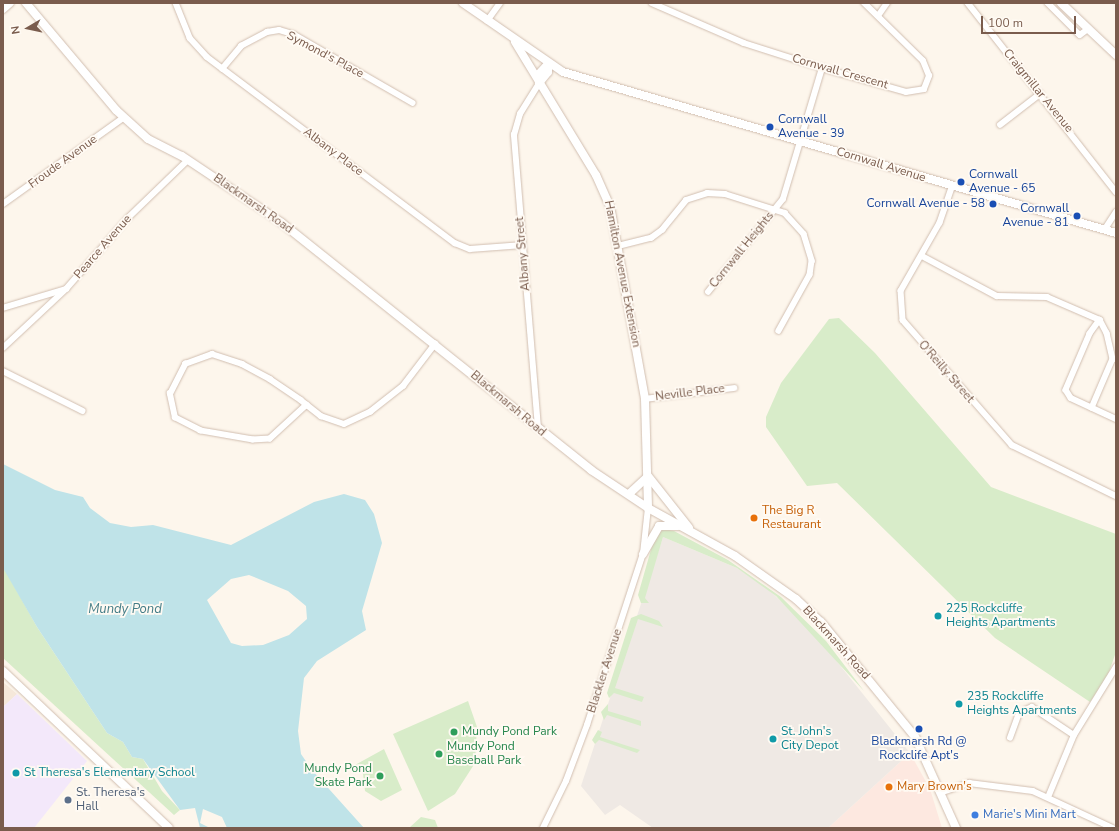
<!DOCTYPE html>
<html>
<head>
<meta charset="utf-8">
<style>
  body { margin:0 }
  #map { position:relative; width:1119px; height:831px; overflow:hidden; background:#fdf6ec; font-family:"Nunito Sans",sans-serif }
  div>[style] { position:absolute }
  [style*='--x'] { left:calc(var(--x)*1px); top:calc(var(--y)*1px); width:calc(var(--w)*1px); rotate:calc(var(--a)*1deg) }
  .residential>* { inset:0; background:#f5e8da }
  .commercial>* { inset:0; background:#fde8e0 }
  .industrial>* { inset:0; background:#efe9e4 }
  .education>* { inset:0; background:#f3e8fa }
  .green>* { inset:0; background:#d8ecc9 }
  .water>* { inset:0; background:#bfe3e8 }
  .roads { filter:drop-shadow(0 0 1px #d1beb0) drop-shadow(0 0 1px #d1beb0) }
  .street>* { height:5.5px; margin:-2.75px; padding:0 2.75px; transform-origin:2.75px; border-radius:2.75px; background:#fff }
  .secondary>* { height:8px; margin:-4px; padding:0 4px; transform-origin:4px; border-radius:4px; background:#fff }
  .dots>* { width:11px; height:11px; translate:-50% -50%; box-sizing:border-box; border:2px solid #fffaf3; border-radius:50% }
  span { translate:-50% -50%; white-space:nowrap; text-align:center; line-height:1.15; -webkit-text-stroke:3.5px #fffaf3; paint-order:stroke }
  .street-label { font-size:12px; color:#7a5c4d }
  .transit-label { font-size:12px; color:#164399 }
  .left { translate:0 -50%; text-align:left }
  .right { translate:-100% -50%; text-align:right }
  .food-label { font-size:12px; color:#c56008 }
  .culture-label { font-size:12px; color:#0d838f }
  .leisure-label { font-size:12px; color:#27864d }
  .service-label { font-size:12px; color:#4e5e75 }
  .shop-label { font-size:12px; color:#366cbe }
  .water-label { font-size:13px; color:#437c86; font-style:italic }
  .frame { position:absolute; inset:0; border:4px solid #7a5c4d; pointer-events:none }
  .north { position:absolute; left:8px; top:8px; width:40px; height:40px; -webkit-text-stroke:3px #fffaf3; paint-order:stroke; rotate:261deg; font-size:11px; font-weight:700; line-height:16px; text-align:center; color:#7a5c4d }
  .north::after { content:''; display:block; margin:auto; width:14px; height:18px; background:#7a5c4d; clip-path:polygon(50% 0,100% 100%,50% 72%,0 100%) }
  .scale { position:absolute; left:981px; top:16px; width:95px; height:18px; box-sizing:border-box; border:2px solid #7a5c4d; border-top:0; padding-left:5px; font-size:12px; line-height:14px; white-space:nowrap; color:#7a5c4d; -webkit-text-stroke:3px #fffaf3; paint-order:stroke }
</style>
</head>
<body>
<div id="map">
  <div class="residential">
    <div style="clip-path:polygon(3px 682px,17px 694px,3px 707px)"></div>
  </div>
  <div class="commercial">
    <div style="clip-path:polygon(910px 753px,930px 789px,942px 828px,828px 828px)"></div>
  </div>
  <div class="industrial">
    <div style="clip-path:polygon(663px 537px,737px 568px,766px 587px,815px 634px,910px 753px,828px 828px,653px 828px,620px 805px,605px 815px,581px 786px)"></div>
  </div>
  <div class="education">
    <div style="clip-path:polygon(17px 694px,87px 761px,34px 828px,3px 828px,3px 707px)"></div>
  </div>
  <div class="green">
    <div style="clip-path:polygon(839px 318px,875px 353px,991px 487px,1116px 534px,1116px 652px,1108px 675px,1090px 702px,995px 638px,837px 483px,807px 486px,766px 427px,766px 417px,781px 383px,829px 319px)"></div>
    <div style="clip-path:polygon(664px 529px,674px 531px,728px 560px,781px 597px,826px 641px,864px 691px,776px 596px,737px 568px,663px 537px,645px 598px,649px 603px,641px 603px,638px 595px,652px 546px,656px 535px)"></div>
    <div style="clip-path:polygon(3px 566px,37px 627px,107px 733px,123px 742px,132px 757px,143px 759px,162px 791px,180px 810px,174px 815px,3px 658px)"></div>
    <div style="clip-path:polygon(641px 614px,659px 621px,663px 627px,638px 619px,615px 688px,644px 697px,642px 702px,614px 693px,609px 698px,607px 693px,631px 618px)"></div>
    <div style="clip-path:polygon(468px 701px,477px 727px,475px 763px,455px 794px,428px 811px,393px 734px)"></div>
    <div style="clip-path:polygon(608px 704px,608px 711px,641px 721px,641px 726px,607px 715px,604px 720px,601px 712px)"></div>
    <div style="clip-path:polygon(598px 730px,602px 732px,600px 737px,640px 750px,637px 753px,599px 740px,595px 744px,592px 740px)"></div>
    <div style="clip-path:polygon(384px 749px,402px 790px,381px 801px,365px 791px,363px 774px,355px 765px)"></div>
    <div style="clip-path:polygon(421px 817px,435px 820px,438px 828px,409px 828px)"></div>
  </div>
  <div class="water">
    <div style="clip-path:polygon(evenodd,3px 464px,55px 490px,83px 497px,90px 508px,110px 523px,131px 527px,153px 525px,231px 545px,314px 502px,344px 494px,365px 500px,374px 514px,382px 543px,362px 611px,366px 630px,317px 661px,304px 678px,298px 731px,301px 754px,312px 770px,364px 828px,227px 828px,222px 817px,203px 809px,200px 823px,210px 828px,200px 828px,195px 808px,180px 810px,143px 759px,132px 757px,123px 742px,107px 733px,37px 627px,3px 568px,3px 464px,249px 575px,288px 591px,306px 606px,307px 619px,289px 635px,263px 645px,242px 646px,231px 643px,207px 600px,231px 579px,249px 575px)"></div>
  </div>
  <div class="roads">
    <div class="street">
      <div style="--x:176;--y:3;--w:38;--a:68"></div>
      <div style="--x:190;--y:38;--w:25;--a:48"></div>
      <div style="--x:207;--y:57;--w:310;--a:36.9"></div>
      <div style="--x:455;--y:243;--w:16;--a:22"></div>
      <div style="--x:470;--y:249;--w:53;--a:-4.3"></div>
      <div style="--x:652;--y:3;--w:100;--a:23.5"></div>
      <div style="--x:744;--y:43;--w:82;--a:17.8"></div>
      <div style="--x:822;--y:68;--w:87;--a:15.9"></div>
      <div style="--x:906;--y:92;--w:18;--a:-9"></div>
      <div style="--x:924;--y:89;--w:14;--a:-69"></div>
      <div style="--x:929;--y:76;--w:16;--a:-112"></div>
      <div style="--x:923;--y:61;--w:83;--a:-135.5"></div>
      <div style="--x:968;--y:3;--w:240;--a:51.9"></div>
      <div style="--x:1048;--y:3;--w:45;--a:45"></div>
      <div style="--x:1080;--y:35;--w:10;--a:-37"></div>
      <div style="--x:878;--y:16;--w:16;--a:-55"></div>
      <div style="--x:487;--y:21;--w:22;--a:-54"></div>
      <div style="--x:222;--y:69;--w:30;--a:-50"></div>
      <div style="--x:241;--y:46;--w:30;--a:-28"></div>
      <div style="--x:267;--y:32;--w:12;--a:-9"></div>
      <div style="--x:279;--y:30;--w:15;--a:16"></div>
      <div style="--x:293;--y:34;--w:138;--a:29.9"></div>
      <div style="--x:1000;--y:125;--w:51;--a:-37.8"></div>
      <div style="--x:953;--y:185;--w:40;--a:108.9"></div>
      <div style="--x:940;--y:223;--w:78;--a:119.8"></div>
      <div style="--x:901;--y:291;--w:29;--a:86"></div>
      <div style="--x:903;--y:320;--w:166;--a:48.9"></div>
      <div style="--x:1012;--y:445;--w:116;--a:26.1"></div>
      <div style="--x:3;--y:204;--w:148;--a:-35.6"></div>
      <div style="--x:1105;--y:229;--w:20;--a:-57"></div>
      <div style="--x:618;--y:246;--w:34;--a:-14"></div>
      <div style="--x:651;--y:238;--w:14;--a:-36"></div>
      <div style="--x:662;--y:230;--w:38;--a:-51"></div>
      <div style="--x:686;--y:200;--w:22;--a:-18"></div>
      <div style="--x:707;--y:193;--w:18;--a:3"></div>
      <div style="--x:725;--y:194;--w:63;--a:17.6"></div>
      <div style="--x:785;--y:213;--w:28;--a:48"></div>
      <div style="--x:804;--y:234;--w:28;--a:73"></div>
      <div style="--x:812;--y:261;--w:14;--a:98"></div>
      <div style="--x:810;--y:275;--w:64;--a:119"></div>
      <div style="--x:922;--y:256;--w:85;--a:28.1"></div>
      <div style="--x:997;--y:296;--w:50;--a:1.1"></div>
      <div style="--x:1047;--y:297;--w:58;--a:23.5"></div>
      <div style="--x:1100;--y:320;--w:15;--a:62"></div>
      <div style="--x:1107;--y:333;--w:27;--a:77"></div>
      <div style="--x:1113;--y:359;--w:53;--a:113.2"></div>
      <div style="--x:708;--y:292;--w:119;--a:-51.1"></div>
      <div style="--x:783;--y:199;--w:137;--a:-73.4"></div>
      <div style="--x:3;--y:308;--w:66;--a:-16.8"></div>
      <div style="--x:66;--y:289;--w:94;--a:-48.9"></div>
      <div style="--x:128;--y:218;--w:83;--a:-44"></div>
      <div style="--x:1100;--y:320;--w:17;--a:126"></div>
      <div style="--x:1090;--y:334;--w:61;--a:113.2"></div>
      <div style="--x:1066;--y:390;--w:9;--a:58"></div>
      <div style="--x:1071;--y:398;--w:50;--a:25"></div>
      <div style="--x:3;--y:348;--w:83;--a:-43.1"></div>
      <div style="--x:3;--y:371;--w:89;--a:26.6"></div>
      <div style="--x:645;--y:399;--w:90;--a:-7"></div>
      <div style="--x:307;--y:405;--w:50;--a:137.4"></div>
      <div style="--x:270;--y:439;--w:17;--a:177"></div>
      <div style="--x:253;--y:440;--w:53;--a:-170.2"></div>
      <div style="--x:201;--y:431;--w:29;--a:-153"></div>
      <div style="--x:175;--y:418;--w:25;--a:-102"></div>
      <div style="--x:170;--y:394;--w:34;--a:-63"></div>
      <div style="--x:185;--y:364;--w:29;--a:-20"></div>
      <div style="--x:212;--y:354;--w:32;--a:18"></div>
      <div style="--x:242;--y:364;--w:32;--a:28"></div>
      <div style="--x:270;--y:379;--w:37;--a:34"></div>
      <div style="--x:301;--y:400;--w:8;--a:40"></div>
      <div style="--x:307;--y:405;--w:18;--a:38"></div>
      <div style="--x:321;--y:416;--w:24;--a:19"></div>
      <div style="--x:344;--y:424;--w:29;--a:-25"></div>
      <div style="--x:370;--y:412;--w:42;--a:-38.2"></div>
      <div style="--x:403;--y:386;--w:53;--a:-52.7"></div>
      <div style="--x:538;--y:428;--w:294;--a:-94.7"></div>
      <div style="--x:514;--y:135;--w:22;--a:-74"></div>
      <div style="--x:520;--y:114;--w:36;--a:-58"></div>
      <div style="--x:1010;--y:738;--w:27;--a:-70"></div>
      <div style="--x:1019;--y:713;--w:14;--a:-25"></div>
      <div style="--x:1032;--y:707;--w:50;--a:33.7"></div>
      <div style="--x:940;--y:793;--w:31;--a:-19"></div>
      <div style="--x:969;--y:783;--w:64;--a:7.1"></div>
      <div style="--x:1033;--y:791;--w:88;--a:24.8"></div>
      <div style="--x:1049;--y:795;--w:65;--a:-67.4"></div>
      <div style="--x:1074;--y:735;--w:80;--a:-58.3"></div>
      <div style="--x:543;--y:828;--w:52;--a:-63.9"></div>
      <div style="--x:566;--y:781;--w:60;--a:-69.4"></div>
      <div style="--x:587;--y:725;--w:180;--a:-71.9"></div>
      <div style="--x:643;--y:554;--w:46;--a:-83.8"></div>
    </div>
    <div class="secondary">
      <div style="--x:26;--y:3;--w:140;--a:49.9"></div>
      <div style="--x:116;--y:110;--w:43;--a:42.2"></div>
      <div style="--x:148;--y:139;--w:38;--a:27"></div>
      <div style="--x:182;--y:156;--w:120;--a:33.8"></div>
      <div style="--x:282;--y:223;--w:396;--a:38.6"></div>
      <div style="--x:591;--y:470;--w:69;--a:33.7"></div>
      <div style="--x:648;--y:508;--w:99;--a:28.9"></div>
      <div style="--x:735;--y:556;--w:75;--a:35.2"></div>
      <div style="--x:796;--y:599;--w:34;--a:43"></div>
      <div style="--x:821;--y:622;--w:149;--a:50.7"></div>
      <div style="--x:915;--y:737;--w:100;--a:65.7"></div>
      <div style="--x:463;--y:3;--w:121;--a:34.6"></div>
      <div style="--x:563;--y:72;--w:576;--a:16.23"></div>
      <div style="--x:1061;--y:3;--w:76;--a:43.4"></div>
      <div style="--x:3;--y:9;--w:9;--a:-41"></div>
      <div style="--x:515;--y:42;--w:156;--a:58.7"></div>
      <div style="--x:596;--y:175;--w:34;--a:66"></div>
      <div style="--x:610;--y:206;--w:196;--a:79.7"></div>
      <div style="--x:645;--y:399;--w:109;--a:88.4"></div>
      <div style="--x:539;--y:82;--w:7;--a:-98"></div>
      <div style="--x:538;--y:75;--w:15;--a:-48"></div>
      <div style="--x:539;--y:83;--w:14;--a:-51"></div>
      <div style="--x:548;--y:72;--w:8;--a:-90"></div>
      <div style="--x:648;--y:476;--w:66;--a:51.7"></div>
      <div style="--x:630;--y:493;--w:23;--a:-43"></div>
      <div style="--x:643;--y:554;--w:32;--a:-60"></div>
      <div style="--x:659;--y:526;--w:19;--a:0"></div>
      <div style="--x:3;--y:671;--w:228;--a:43.4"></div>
    </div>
  </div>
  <div class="dots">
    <div style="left:770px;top:127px;background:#1a4fb4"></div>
    <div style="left:961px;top:182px;background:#1a4fb4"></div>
    <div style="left:993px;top:204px;background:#1a4fb4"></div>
    <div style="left:1077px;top:216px;background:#1a4fb4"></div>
    <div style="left:754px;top:518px;background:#e8710a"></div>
    <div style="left:938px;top:616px;background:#0f9aa8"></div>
    <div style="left:959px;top:704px;background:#0f9aa8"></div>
    <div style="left:919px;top:729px;background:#1a4fb4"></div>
    <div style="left:454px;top:732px;background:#2e9e5b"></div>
    <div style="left:773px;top:739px;background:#0f9aa8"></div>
    <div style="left:439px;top:754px;background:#2e9e5b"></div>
    <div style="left:16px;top:773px;background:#0f9aa8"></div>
    <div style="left:380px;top:776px;background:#2e9e5b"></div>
    <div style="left:889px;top:787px;background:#e8710a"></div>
    <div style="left:68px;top:800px;background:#5c6f8a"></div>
    <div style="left:975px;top:815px;background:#3f7fe0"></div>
  </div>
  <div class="street-label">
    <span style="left:325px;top:55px;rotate:28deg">Symond's Place</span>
    <span style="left:840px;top:72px;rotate:16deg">Cornwall Crescent</span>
    <span style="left:1038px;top:91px;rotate:51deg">Craigmillar Avenue</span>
    <span style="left:333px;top:152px;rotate:37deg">Albany Place</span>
    <span style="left:63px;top:162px;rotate:-36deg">Froude Avenue</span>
    <span style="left:881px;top:165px;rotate:17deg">Cornwall Avenue</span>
    <span style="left:253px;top:204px;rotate:35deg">Blackmarsh Road</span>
    <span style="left:103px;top:247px;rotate:-49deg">Pearce Avenue</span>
    <span style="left:742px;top:250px;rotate:-51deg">Cornwall Heights</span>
    <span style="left:523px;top:254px;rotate:-95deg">Albany Street</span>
    <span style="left:622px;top:274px;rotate:79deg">Hamilton Avenue Extension</span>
    <span style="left:946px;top:372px;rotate:49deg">O'Reilly Street</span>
    <span style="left:690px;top:393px;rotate:-7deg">Neville Place</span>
    <span style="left:508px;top:404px;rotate:40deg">Blackmarsh Road</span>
    <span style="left:836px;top:643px;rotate:48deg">Blackmarsh Road</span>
    <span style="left:605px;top:671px;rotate:-72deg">Blackler Avenue</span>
  </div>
  <div class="transit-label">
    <span class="left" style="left:778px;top:127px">Cornwall<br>Avenue - 39</span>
    <span class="left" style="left:969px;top:182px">Cornwall<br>Avenue - 65</span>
    <span class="right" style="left:985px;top:204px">Cornwall Avenue - 58</span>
    <span class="right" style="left:1069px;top:216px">Cornwall<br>Avenue - 81</span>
    <span style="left:919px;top:749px">Blackmarsh Rd @<br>Rockclife Apt's</span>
  </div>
  <div class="food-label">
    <span class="left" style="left:762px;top:518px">The Big R<br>Restaurant</span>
    <span class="left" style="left:897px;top:787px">Mary Brown's</span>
  </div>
  <div class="culture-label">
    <span class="left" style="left:946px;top:616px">225 Rockcliffe<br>Heights Apartments</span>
    <span class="left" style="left:967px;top:704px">235 Rockcliffe<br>Heights Apartments</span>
    <span class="left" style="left:781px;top:739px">St. John's<br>City Depot</span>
    <span class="left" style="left:24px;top:773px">St Theresa's Elementary School</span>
  </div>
  <div class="leisure-label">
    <span class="left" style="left:462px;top:732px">Mundy Pond Park</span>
    <span class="left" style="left:447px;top:754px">Mundy Pond<br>Baseball Park</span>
    <span class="right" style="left:372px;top:776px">Mundy Pond<br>Skate Park</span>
  </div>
  <div class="service-label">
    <span class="left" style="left:76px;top:800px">St. Theresa's<br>Hall</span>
  </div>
  <div class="shop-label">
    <span class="left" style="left:983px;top:815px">Marie's Mini Mart</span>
  </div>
  <div class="water-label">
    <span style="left:125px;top:609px">Mundy Pond</span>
  </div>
  <div class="frame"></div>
  <div class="north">N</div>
  <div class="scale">100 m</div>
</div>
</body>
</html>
